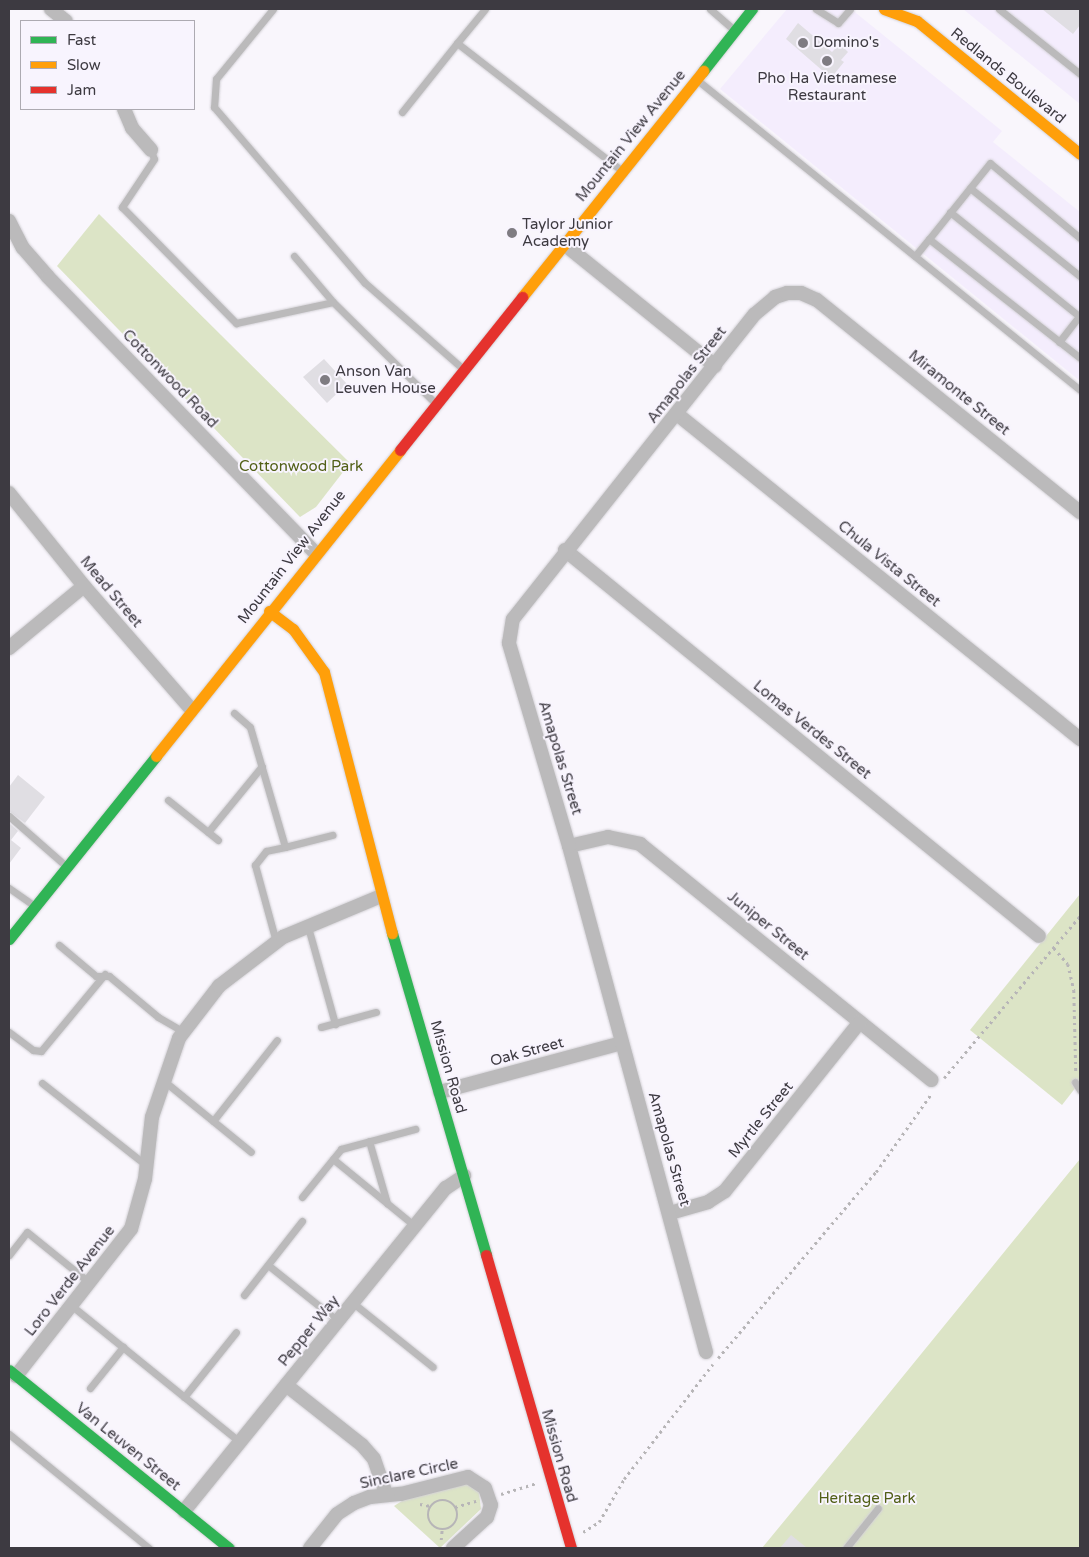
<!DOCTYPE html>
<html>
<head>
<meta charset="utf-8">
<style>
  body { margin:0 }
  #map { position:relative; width:1089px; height:1557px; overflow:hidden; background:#f9f6fc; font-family:"Varela Round",sans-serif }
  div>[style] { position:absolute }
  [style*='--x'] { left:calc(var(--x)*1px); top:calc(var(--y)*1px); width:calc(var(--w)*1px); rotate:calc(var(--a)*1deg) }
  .built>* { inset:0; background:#f4edfd }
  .green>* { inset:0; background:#dce4c6 }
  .building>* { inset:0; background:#e0dee3 }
  .path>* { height:2.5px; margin-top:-1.25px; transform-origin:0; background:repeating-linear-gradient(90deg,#b7b5b7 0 2.5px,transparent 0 6.5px) }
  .path>.ring { margin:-1.25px; padding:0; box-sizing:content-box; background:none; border:2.5px solid #b7b5b7; border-radius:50% }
  .roads { filter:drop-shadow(0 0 1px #d3d1d6) drop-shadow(0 0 1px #d3d1d6) }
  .lane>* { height:7px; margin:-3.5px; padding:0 3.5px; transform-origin:3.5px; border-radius:3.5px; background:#bbbabb }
  .street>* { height:14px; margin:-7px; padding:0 7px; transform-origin:7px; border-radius:7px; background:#bbbabb }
  .fast>* { height:11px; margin:-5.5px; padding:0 5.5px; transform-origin:5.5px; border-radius:5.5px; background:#30b455 }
  .slow>* { height:11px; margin:-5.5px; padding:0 5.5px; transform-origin:5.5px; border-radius:5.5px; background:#ff9f0a }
  .jam>* { height:11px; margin:-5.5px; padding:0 5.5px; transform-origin:5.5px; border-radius:5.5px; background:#e5322d }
  .dots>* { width:14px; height:14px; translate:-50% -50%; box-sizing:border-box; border:2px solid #f8f4fe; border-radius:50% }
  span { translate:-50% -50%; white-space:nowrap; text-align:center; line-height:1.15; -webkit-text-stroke:4px #f8f4fe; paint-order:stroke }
  .poi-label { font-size:15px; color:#3d3a41 }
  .left { translate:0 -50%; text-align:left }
  .street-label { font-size:15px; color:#3d3a41 }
  .park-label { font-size:15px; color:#515f16 }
  .frame { position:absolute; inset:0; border:10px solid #3d3a41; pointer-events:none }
  .legend { position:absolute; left:20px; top:20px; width:175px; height:90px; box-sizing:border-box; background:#f8f4fe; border:1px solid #adaab2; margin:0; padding:6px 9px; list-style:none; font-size:15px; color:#3d3a41 }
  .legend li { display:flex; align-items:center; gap:10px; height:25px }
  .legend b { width:25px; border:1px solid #adaab2 }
</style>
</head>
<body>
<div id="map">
  <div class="built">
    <div style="clip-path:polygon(787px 9px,851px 9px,1002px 131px,993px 142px,1080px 212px,1080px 381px,720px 89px)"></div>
    <div style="clip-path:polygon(963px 9px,1080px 9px,1080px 104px)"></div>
  </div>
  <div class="green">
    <div style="clip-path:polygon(99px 214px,350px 463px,316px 507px,300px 517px,57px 266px)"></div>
    <div style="clip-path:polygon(1080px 894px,1080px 1082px,1062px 1105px,970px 1030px)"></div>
    <div style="clip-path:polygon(1080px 1159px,1080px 1548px,762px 1548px,860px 1429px)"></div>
    <div style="clip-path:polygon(466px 1483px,479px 1492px,481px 1509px,440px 1548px,394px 1506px,405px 1499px)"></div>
  </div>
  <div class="building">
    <div style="clip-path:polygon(1042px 9px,1080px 9px,1080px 25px,1073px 34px)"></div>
    <div style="clip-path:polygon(798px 23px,832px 52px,840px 44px,848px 52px,841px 60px,844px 62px,831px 78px,786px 39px)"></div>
    <div style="clip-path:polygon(324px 359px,347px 384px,327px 403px,303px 377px)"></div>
    <div style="clip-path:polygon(18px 775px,45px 797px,25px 823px,9px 811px,9px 787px)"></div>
    <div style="clip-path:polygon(9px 823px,18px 831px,11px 840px,21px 848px,9px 864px)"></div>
    <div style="clip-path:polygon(791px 1535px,807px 1548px,780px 1548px)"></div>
  </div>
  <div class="path">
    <div style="--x:1054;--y:948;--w:21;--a:49"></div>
    <div style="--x:1068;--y:964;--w:27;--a:77"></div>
    <div style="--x:1074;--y:990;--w:83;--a:88.6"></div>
    <div style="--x:944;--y:1078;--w:212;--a:-50"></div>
    <div style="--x:718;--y:1358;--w:244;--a:-49.7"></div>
    <div style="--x:876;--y:1172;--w:95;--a:-54.8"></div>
    <div style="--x:501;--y:1494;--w:37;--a:-17"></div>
    <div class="ring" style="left:428px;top:1500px;width:27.5px;height:27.5px"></div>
    <div style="--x:420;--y:1504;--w:11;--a:10"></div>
    <div style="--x:455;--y:1507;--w:22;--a:-16"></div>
    <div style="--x:583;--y:1532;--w:19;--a:-32"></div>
    <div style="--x:599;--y:1522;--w:50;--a:-59.8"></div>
    <div style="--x:624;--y:1479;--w:145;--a:-52.3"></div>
    <div style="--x:441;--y:1540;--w:11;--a:-85"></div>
  </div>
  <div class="roads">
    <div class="lane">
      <div style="--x:273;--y:9;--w:90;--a:129.2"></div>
      <div style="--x:216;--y:79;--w:28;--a:94"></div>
      <div style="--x:214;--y:107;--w:232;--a:49.4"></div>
      <div style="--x:365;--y:283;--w:129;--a:41.2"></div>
      <div style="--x:485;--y:9;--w:44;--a:129.5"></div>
      <div style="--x:457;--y:43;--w:209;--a:37.8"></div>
      <div style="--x:710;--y:9;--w:32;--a:41"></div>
      <div style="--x:816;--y:9;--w:26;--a:32"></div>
      <div style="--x:838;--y:23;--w:18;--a:-49"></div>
      <div style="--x:999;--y:9;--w:104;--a:38.7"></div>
      <div style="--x:696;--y:79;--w:494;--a:39"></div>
      <div style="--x:402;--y:112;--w:88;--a:-51.4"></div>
      <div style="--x:151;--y:150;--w:9;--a:72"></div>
      <div style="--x:154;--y:159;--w:58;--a:123.7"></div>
      <div style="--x:122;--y:207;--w:163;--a:45.5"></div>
      <div style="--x:236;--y:323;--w:99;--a:-12.2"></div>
      <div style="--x:333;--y:302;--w:144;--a:44.7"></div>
      <div style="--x:970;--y:188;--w:141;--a:38.7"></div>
      <div style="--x:950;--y:212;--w:167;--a:38.9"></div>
      <div style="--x:1080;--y:238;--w:117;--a:-140.2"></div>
      <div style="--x:990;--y:163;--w:97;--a:128.8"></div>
      <div style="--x:929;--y:239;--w:192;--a:38.2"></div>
      <div style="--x:294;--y:256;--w:60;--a:49.7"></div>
      <div style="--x:915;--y:256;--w:22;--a:-51"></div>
      <div style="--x:1059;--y:342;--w:34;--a:-52"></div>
      <div style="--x:234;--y:713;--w:21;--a:41"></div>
      <div style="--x:250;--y:727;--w:125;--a:73.7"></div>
      <div style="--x:285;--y:847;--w:19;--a:168"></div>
      <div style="--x:266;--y:851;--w:18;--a:128"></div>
      <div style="--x:255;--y:865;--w:80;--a:74.7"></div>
      <div style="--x:168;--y:800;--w:64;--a:38.7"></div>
      <div style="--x:9;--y:816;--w:76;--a:41.3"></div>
      <div style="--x:208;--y:832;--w:85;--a:-50.7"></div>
      <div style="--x:285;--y:847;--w:49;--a:-14.3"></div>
      <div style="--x:9;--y:888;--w:32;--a:35"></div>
      <div style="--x:308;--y:927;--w:101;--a:74.4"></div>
      <div style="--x:59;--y:945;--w:48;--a:40"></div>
      <div style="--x:96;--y:976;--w:13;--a:0"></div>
      <div style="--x:109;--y:976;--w:64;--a:39.9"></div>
      <div style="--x:158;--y:1017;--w:30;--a:30"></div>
      <div style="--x:321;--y:1027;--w:57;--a:-15.3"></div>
      <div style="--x:9;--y:1032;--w:30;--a:37"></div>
      <div style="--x:33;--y:1050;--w:8;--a:7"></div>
      <div style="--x:41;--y:1051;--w:100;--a:-50.3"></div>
      <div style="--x:164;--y:1081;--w:112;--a:39.2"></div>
      <div style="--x:1075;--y:1082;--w:9;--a:58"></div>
      <div style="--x:42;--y:1083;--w:134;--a:38.3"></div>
      <div style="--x:213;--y:1121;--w:103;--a:-51.7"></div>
      <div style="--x:369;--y:1141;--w:65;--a:73.8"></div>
      <div style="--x:333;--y:1159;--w:106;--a:39.3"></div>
      <div style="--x:302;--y:1197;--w:62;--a:-50.9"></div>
      <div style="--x:341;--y:1149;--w:77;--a:-15.1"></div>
      <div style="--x:9;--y:1255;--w:29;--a:-52"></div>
      <div style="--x:27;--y:1232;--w:81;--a:39"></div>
      <div style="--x:268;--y:1265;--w:90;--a:38.7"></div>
      <div style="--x:244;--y:1295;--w:94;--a:-51.9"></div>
      <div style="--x:353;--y:1303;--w:102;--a:38.7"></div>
      <div style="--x:72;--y:1306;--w:216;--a:39"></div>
      <div style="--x:90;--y:1388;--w:53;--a:-51.2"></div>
      <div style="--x:184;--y:1397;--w:83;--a:-51.3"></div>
      <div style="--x:9;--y:1434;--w:181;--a:39.2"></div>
      <div style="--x:846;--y:1548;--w:51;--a:-51.3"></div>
    </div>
    <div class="street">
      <div style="--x:51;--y:9;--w:19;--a:39"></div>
      <div style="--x:124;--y:109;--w:21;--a:67"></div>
      <div style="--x:132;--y:128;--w:29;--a:49"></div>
      <div style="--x:9;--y:221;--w:30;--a:63"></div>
      <div style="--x:23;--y:248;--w:38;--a:49"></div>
      <div style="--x:48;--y:277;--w:384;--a:45.9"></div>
      <div style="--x:564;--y:244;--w:194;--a:38.9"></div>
      <div style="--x:677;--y:414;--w:518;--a:38.88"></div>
      <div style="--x:9;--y:493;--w:119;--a:51.1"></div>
      <div style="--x:84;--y:586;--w:163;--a:49"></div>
      <div style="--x:565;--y:550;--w:611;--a:39.16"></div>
      <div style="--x:9;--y:648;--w:97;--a:-39.6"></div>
      <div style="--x:569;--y:846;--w:40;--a:-13"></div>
      <div style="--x:608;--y:837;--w:33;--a:12"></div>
      <div style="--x:640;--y:844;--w:375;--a:39"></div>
      <div style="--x:440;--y:1092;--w:188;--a:-15.1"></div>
      <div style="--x:670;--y:1213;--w:40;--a:-16"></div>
      <div style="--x:708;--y:1202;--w:20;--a:-33"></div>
      <div style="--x:725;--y:1191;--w:216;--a:-51.4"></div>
      <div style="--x:706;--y:1352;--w:524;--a:-105.15"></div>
      <div style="--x:569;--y:846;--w:212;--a:-106.5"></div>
      <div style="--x:509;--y:643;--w:24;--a:-81"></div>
      <div style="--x:513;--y:619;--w:389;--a:-51.6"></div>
      <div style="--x:755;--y:314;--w:26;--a:-40"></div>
      <div style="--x:775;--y:297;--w:13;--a:-18"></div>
      <div style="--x:787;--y:293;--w:14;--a:0"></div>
      <div style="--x:801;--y:293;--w:17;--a:24"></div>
      <div style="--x:817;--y:300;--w:338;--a:38.9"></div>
      <div style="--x:16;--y:1376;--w:187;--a:-52"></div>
      <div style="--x:131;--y:1229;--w:52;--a:-74.4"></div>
      <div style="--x:145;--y:1179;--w:62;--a:-83.6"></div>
      <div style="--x:152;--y:1117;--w:83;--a:-71.1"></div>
      <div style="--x:179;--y:1038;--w:66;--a:-52.4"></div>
      <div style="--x:219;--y:986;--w:81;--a:-37.4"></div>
      <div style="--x:283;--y:937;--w:106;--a:-22.7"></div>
      <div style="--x:286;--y:1385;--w:97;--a:38.3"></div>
      <div style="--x:362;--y:1445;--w:18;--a:49"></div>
      <div style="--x:374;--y:1459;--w:36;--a:71"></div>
      <div style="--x:184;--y:1511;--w:416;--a:-51"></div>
      <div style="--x:446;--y:1188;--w:22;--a:-34"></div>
      <div style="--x:310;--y:1548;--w:43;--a:-51.5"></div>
      <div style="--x:337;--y:1514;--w:20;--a:-33"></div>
      <div style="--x:354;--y:1503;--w:17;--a:-21"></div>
      <div style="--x:370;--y:1497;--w:31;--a:-6"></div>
      <div style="--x:401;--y:1494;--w:69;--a:-14.2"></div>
      <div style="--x:468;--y:1477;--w:20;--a:33"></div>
      <div style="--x:485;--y:1488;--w:18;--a:71"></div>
      <div style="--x:491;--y:1505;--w:13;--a:108"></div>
      <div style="--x:487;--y:1517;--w:46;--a:137.6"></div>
    </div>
    <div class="fast">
      <div style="--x:703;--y:71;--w:79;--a:-51.7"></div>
      <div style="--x:392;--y:933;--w:335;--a:73.7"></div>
      <div style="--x:9;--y:939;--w:235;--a:-51.2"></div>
      <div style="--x:9;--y:1370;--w:283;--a:39"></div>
    </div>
    <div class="slow">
      <div style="--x:884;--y:9;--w:35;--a:20"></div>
      <div style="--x:917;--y:21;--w:210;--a:39.2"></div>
      <div style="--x:522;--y:297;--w:290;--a:-51.3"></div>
      <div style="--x:269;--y:611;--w:30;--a:37"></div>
      <div style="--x:293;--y:629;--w:53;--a:54.2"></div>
      <div style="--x:324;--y:672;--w:270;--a:75.4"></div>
      <div style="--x:156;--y:756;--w:391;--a:-51.4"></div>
    </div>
    <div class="jam">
      <div style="--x:400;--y:450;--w:196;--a:-51.4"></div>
      <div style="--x:486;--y:1255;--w:305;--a:73.8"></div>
    </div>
  </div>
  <div class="dots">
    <div style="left:803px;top:43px;background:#7f7c82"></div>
    <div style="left:827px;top:61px;background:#7f7c82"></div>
    <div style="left:512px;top:233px;background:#7f7c82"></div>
    <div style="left:325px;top:380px;background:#7f7c82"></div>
  </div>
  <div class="poi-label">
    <span class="left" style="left:813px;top:43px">Domino's</span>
    <span style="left:827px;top:87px">Pho Ha Vietnamese<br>Restaurant</span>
    <span class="left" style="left:522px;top:233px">Taylor Junior<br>Academy</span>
    <span class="left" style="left:335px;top:380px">Anson Van<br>Leuven House</span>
  </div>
  <div class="street-label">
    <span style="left:1008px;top:76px;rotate:39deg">Redlands Boulevard</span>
    <span style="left:631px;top:136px;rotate:-51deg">Mountain View Avenue</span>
    <span style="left:687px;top:375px;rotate:-52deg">Amapolas Street</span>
    <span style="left:170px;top:379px;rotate:46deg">Cottonwood Road</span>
    <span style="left:959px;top:393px;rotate:39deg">Miramonte Street</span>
    <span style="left:292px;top:557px;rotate:-52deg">Mountain View Avenue</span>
    <span style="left:889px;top:564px;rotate:39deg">Chula Vista Street</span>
    <span style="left:111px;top:592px;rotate:50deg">Mead Street</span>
    <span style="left:812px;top:730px;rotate:39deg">Lomas Verdes Street</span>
    <span style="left:560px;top:758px;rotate:73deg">Amapolas Street</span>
    <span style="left:768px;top:926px;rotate:39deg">Juniper Street</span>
    <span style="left:527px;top:1052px;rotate:-15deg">Oak Street</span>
    <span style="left:448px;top:1067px;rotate:74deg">Mission Road</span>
    <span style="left:761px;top:1120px;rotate:-51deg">Myrtle Street</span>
    <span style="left:669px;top:1149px;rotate:74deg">Amapolas Street</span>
    <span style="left:70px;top:1281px;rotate:-52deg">Loro Verde Avenue</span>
    <span style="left:309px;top:1331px;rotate:-51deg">Pepper Way</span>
    <span style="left:128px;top:1447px;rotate:39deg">Van Leuven Street</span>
    <span style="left:559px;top:1456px;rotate:74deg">Mission Road</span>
    <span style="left:409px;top:1474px;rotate:-12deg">Sinclare Circle</span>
  </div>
  <div class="park-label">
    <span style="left:301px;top:467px">Cottonwood Park</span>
    <span style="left:867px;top:1499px">Heritage Park</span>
  </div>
  <div class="frame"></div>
  <ul class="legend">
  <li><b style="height:6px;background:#30b455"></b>Fast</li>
  <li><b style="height:6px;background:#ff9f0a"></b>Slow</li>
  <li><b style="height:6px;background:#e5322d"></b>Jam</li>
  </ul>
</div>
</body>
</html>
